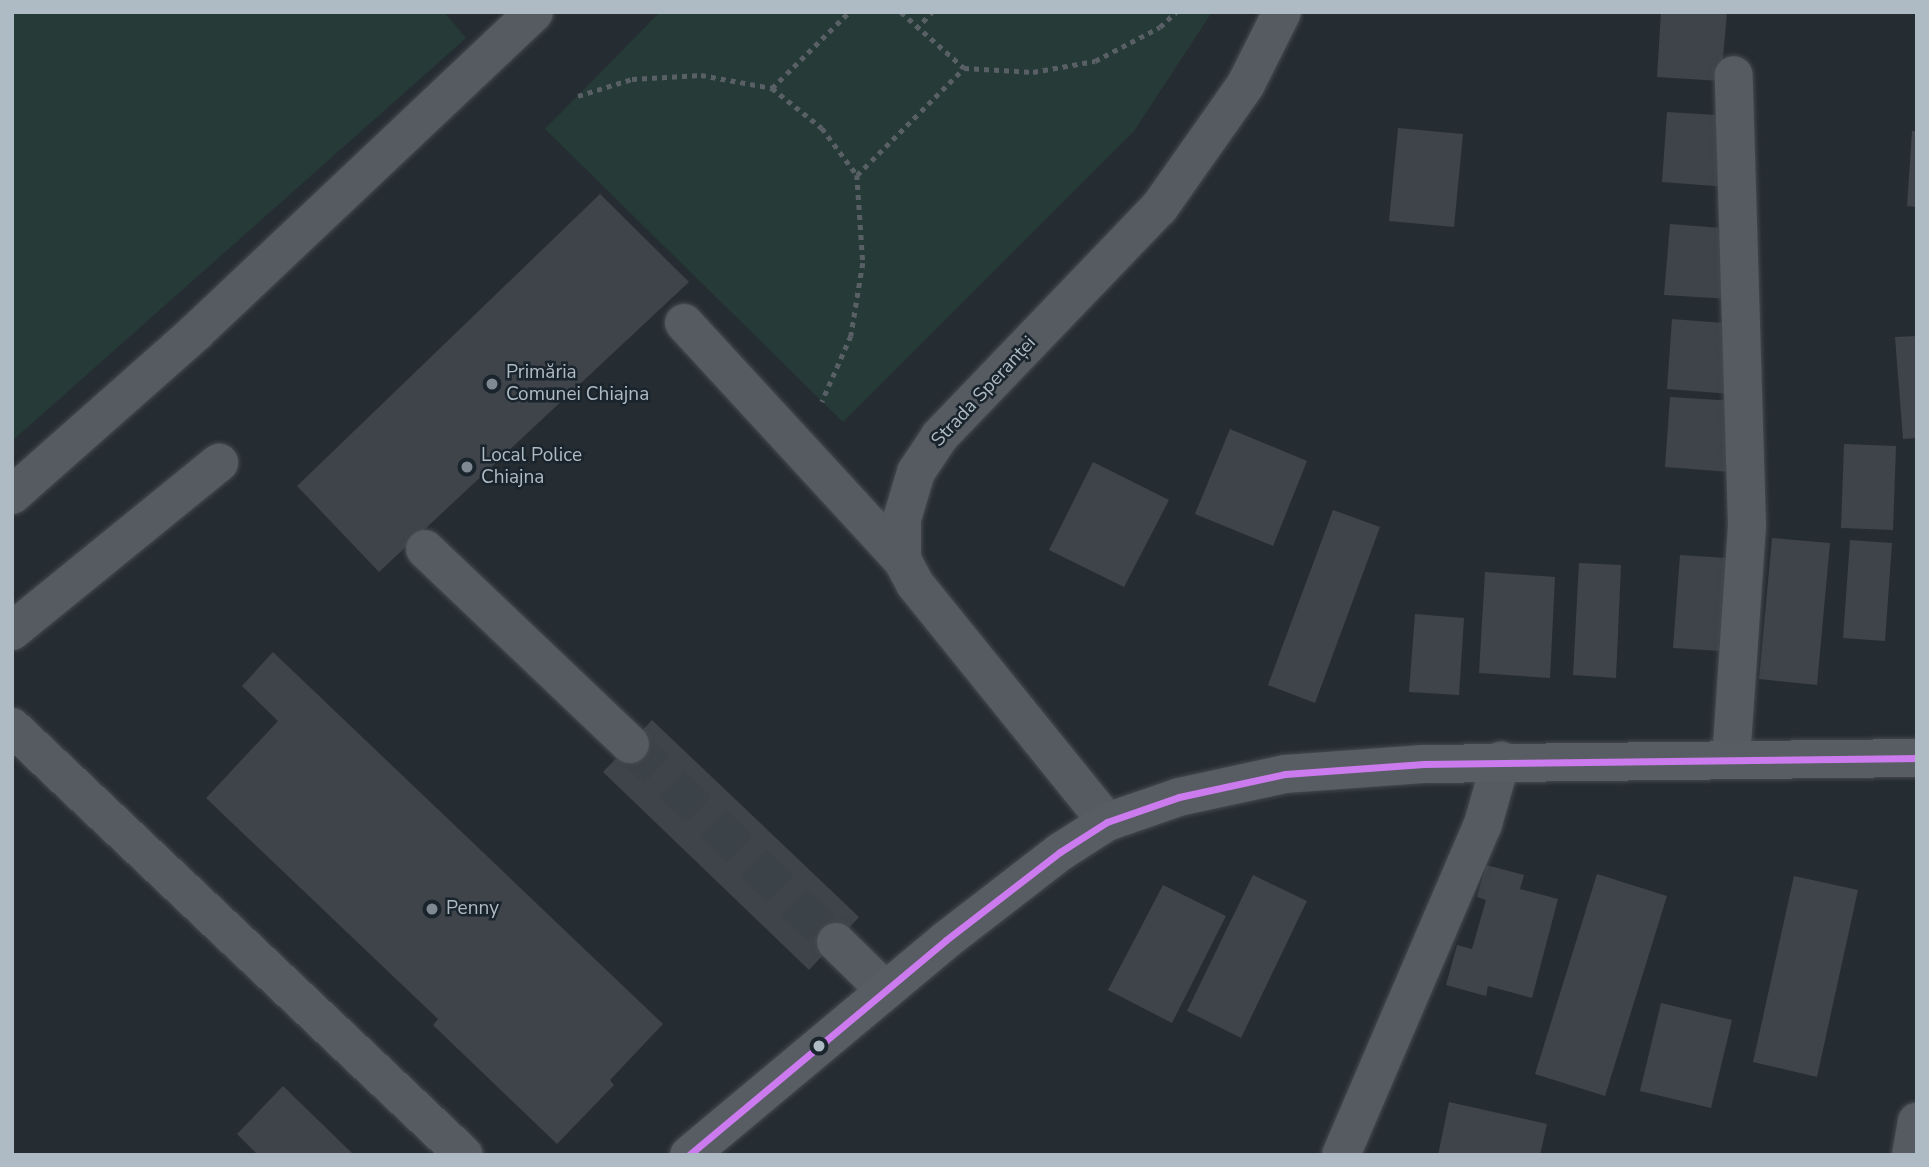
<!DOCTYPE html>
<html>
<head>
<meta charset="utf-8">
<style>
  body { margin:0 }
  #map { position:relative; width:1929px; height:1167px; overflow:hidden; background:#262d32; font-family:"Nunito Sans",sans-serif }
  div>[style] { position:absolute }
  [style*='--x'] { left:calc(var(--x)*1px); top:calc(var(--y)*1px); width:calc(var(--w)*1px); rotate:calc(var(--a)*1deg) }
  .green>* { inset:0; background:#263a38 }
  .building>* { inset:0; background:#3e4449 }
  .minor-tunnel>* { height:38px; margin-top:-19px; transform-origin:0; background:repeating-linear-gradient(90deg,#3b4248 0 38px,transparent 0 57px) }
  .path>* { height:4.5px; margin-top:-2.25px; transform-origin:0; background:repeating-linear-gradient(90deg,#596065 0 5px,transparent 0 10px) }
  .roads { filter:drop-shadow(0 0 2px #44494d) drop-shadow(0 0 2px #44494d) }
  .minor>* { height:38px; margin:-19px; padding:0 19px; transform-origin:19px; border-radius:19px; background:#555b60 }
  .major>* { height:38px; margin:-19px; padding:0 19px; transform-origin:19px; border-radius:19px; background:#575d62 }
  .bus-1>* { height:7px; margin:-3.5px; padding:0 3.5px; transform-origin:3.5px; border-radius:3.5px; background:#cb7bed }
  .dots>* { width:19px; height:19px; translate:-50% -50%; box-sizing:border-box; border:4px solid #1a242c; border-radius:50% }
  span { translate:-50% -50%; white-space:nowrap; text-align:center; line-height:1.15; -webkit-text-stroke:5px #1a242c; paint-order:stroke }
  .poi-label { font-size:19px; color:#afbbc4 }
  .left { translate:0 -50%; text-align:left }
  .street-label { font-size:19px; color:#afbbc4 }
  .frame { position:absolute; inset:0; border:14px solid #afbbc4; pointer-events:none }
</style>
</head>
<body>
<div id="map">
  <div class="green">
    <div style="clip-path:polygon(12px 12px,444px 12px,466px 38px,12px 441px)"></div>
    <div style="clip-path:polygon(660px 12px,1212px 12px,1134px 131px,843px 422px,545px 129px)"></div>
  </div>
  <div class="building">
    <div style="clip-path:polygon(1661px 12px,1727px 12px,1721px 81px,1657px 77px)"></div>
    <div style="clip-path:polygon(1667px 112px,1733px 116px,1727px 187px,1662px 182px)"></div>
    <div style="clip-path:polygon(1398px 128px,1463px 134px,1454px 227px,1389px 221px)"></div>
    <div style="clip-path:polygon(1912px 131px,1917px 131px,1917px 207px,1907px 206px)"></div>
    <div style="clip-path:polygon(600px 194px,689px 282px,379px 572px,297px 486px)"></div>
    <div style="clip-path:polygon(1670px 224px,1734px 229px,1729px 299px,1664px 295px)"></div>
    <div style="clip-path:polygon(1672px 319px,1737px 324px,1732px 394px,1667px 389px)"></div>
    <div style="clip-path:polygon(1917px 336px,1917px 438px,1903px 439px,1895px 337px)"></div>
    <div style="clip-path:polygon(1670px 397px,1735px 401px,1730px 472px,1665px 467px)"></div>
    <div style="clip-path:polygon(1230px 429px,1307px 461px,1273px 546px,1195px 514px)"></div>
    <div style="clip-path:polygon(1844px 444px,1896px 446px,1893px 530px,1841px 528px)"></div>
    <div style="clip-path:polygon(1093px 462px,1169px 500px,1124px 587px,1049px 550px)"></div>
    <div style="clip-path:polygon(1333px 510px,1380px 527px,1315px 703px,1268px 685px)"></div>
    <div style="clip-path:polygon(1772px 538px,1830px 543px,1817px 685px,1759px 679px)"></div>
    <div style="clip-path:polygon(1850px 540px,1892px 543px,1885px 641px,1843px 638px)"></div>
    <div style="clip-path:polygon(1680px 555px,1727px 558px,1720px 651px,1673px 648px)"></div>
    <div style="clip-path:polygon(1579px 563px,1621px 565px,1616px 678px,1573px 675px)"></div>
    <div style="clip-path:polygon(1485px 572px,1555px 577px,1550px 678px,1479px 673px)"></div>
    <div style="clip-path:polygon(1415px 614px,1464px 618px,1459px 695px,1409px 692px)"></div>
    <div style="clip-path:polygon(273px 652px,663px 1024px,610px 1080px,614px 1085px,557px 1144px,433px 1025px,438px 1019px,206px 798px,278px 721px,242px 686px)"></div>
    <div style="clip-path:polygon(652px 720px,859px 917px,809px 970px,603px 772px)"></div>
    <div style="clip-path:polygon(1486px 865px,1524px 875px,1520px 889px,1558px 899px,1532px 998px,1488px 986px,1486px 996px,1446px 985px,1457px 945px,1472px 949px,1486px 900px,1477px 897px)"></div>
    <div style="clip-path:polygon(1597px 874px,1667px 896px,1605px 1096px,1535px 1074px)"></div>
    <div style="clip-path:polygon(1253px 875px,1307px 901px,1241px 1038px,1187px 1011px)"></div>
    <div style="clip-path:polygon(1794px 876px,1858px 890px,1817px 1077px,1753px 1062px)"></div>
    <div style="clip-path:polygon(1163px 885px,1226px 916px,1172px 1023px,1108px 990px)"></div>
    <div style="clip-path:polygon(1661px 1003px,1732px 1020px,1711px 1108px,1640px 1091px)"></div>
    <div style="clip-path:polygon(283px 1086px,354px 1155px,258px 1155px,237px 1134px)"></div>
    <div style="clip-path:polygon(1449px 1102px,1547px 1124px,1540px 1155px,1438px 1155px)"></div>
  </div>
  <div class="minor-tunnel">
    <div style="--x:630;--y:744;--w:286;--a:43.9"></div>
  </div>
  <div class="path">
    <div style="--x:901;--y:12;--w:84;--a:41.6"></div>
    <div style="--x:964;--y:68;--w:69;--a:3.3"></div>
    <div style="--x:1033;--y:72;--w:63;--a:-10.1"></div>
    <div style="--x:1095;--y:61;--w:73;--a:-27.6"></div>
    <div style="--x:1160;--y:27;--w:22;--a:-43"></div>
    <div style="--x:916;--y:29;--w:23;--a:-47"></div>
    <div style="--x:772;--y:88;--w:108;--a:-44.6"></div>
    <div style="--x:578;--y:96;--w:57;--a:-17.5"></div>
    <div style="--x:632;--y:79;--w:69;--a:-3.3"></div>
    <div style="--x:701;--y:75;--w:72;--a:10.4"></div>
    <div style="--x:772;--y:88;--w:64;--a:38.7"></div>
    <div style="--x:822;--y:128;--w:59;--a:53.3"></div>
    <div style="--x:857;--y:175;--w:88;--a:86.1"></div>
    <div style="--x:863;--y:263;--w:74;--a:99.3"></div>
    <div style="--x:851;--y:336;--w:72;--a:113.7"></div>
    <div style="--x:857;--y:175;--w:151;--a:-45"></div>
  </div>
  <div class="roads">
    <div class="minor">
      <div style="--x:684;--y:323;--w:322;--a:47.4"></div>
      <div style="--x:12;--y:495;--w:246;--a:-41.5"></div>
      <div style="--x:196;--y:332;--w:465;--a:-43.4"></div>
      <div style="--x:425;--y:549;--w:283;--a:43.6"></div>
      <div style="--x:12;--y:631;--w:267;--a:-39.1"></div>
      <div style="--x:12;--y:727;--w:622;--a:43.44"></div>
      <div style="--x:1731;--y:760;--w:235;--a:-86.1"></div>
      <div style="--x:1747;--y:526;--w:451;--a:-91.7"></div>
      <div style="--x:1107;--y:822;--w:306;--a:-128.9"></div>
      <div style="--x:915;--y:584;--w:27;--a:-118"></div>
      <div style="--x:902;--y:560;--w:41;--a:-90"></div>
      <div style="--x:902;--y:519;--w:49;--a:-73.4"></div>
      <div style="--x:916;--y:472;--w:43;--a:-56.3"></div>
      <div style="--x:940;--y:436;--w:316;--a:-46.2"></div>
      <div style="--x:1159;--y:208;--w:151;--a:-54.9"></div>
      <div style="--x:1246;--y:84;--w:80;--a:-63.4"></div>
      <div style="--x:836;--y:942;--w:69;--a:44.4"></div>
      <div style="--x:1341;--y:1155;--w:360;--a:-66.8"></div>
      <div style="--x:1483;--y:824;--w:66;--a:-74.1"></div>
      <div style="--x:1911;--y:1155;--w:34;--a:-80"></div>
    </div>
    <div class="major">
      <div style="--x:689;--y:1155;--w:335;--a:-39.9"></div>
      <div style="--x:946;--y:940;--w:144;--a:-37.7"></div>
      <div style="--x:1060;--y:852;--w:56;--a:-32.6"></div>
      <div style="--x:1107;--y:822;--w:76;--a:-19.1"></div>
      <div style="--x:1179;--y:797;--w:108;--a:-12.2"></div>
      <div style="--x:1285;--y:774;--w:139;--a:-4.1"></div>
      <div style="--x:1424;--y:764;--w:493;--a:-0.7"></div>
    </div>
  </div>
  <div class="bus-1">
    <div style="--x:689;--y:1155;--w:335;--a:-39.9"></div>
    <div style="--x:946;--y:940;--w:144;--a:-37.7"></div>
    <div style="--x:1060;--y:852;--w:56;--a:-32.6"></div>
    <div style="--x:1107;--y:822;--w:76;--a:-19.1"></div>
    <div style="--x:1179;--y:797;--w:108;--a:-12.2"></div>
    <div style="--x:1285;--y:774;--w:139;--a:-4.1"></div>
    <div style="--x:1424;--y:764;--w:493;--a:-0.7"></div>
  </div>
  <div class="dots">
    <div style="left:492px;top:384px;background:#7f8991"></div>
    <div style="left:467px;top:467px;background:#7f8991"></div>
    <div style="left:432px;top:909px;background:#7f8991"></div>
    <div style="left:819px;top:1046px;background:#afbbc4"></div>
  </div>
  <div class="poi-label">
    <span class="left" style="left:506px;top:384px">Primăria<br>Comunei Chiajna</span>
    <span class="left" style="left:481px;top:467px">Local Police<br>Chiajna</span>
    <span class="left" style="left:446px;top:909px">Penny</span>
  </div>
  <div class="street-label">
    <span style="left:984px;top:392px;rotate:-47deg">Strada Speranței</span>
  </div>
  <div class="frame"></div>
</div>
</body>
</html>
